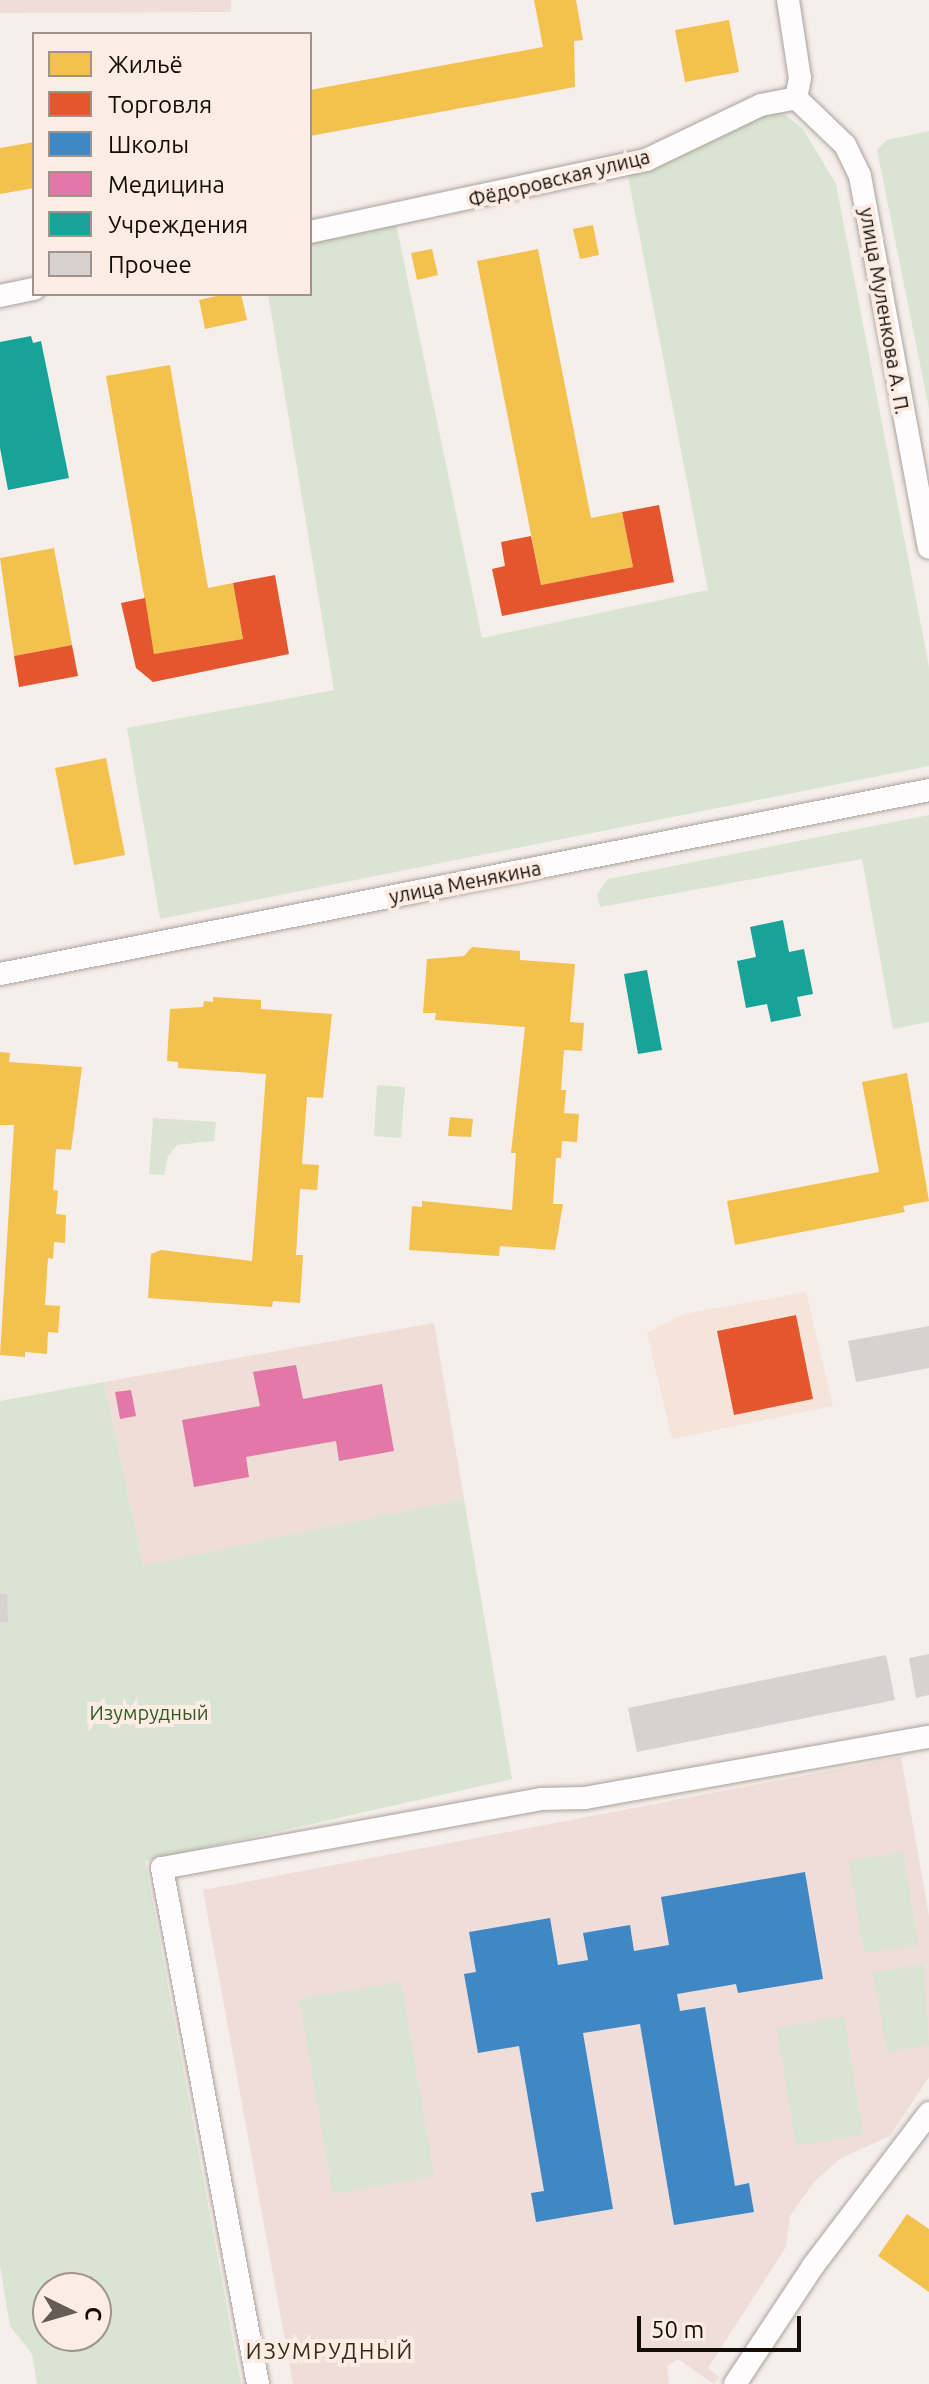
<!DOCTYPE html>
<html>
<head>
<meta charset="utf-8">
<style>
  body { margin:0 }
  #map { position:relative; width:929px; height:2384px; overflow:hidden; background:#f6eeea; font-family:Ubuntu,sans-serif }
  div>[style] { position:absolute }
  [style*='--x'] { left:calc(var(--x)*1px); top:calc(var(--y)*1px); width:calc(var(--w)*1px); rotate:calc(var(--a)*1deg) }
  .built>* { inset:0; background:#f4e4da }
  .education>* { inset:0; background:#efddd9 }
  .medical>* { inset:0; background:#efddd8 }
  .green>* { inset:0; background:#dae4d2 }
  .homes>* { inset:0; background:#f2c14e }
  .shops>* { inset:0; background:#e4572e }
  .schools>* { inset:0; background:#3f88c5 }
  .health>* { inset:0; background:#e377a8 }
  .public>* { inset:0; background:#17a398 }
  .building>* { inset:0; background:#d8d0d1 }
  .roads { filter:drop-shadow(0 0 2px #a9a29d) drop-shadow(0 0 2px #a9a29d) }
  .street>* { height:22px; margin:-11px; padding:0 11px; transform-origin:11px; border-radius:11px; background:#fefcfc }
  span { translate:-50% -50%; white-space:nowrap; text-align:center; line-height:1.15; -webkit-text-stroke:8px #fcede4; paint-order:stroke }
  .street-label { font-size:20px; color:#130c07 }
  .park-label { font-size:20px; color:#315b25 }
  .neighbourhood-label { font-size:22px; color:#3a281d; letter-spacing:2px }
  .legend { position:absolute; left:32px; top:32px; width:280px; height:264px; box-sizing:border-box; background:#fcede4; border:2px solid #9f938c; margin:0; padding:10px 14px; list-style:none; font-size:24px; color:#130c07 }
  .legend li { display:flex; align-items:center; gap:16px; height:40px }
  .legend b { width:40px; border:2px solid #9f938c }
  .north { position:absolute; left:32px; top:2272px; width:80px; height:80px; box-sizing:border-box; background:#fcede4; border:2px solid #9f938c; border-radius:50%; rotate:95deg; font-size:22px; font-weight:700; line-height:32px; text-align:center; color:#130c07 }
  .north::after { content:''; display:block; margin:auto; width:28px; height:36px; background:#625b56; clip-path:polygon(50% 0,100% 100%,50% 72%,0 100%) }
  .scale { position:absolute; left:637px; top:2316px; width:164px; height:36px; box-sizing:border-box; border:4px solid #130c07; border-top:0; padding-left:10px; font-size:24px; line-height:28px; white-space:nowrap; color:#130c07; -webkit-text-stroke:6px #fcede4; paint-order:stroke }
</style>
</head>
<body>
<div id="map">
  <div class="built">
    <div style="clip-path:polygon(806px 1292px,833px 1406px,672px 1439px,647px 1333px,684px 1314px)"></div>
  </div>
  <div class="education">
    <div style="clip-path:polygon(0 0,231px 0,231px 12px,0 13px)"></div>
    <div style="clip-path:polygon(901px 1757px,929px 1916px,929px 2077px,890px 2136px,841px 2158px,815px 2181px,790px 2216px,786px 2247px,708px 2368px,719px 2377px,714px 2384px,678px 2359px,667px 2366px,669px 2384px,293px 2384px,203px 1890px)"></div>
  </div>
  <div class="medical">
    <div style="clip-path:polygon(434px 1323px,464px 1499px,143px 1567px,104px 1382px)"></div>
  </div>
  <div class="green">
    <div style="clip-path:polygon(768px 112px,783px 113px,803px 129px,836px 184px,929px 667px,929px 766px,160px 919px,127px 728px,334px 690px,268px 294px,310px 294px,310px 241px,396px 224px,482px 638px,708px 590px,627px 171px)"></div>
    <div style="clip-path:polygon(929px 131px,929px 409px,877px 150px,887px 140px)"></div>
    <div style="clip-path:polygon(929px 815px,929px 1022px,893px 1029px,862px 859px,600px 907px,597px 894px,608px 879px)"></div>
    <div style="clip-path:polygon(377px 1085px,405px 1087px,401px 1138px,374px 1136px)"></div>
    <div style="clip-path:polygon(153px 1118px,216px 1122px,214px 1141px,177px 1145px,168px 1156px,164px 1175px,149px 1174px)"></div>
    <div style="clip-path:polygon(evenodd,104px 1382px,143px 1566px,464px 1499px,512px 1779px,145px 1861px,241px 2384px,37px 2384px,32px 2354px,10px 2326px,0 2266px,0 1401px,104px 1382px,48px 2288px,96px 2288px,96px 2336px,48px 2336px,48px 2288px)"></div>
    <div style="clip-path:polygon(903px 1852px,918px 1945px,864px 1953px,849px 1861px)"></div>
    <div style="clip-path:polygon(923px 1964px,929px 2045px,887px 2052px,873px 1973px)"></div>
    <div style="clip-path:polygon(401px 1982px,434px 2176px,333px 2194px,299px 1999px)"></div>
    <div style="clip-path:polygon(844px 2017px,863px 2134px,796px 2146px,777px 2028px)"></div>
  </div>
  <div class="homes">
    <div style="clip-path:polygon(534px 0,576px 0,583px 40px,574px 41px,575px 87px,310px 136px,310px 90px,543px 47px)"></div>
    <div style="clip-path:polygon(729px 20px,739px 72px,685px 82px,675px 30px)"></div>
    <div style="clip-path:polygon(34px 142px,34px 188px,0 194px,0 148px)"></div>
    <div style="clip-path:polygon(593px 225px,599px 255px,580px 259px,573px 229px)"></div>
    <div style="clip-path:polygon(432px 249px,438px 275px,417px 280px,411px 253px)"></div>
    <div style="clip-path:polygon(538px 249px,591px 518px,622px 512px,633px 567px,541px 585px,477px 261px)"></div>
    <div style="clip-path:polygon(225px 294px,241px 294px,247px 320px,205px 329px,199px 300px)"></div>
    <div style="clip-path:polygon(170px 365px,208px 588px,233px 583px,243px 639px,154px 654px,106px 376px)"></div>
    <div style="clip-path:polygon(54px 548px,72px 645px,14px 656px,0 558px)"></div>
    <div style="clip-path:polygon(106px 758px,125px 855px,74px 865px,55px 768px)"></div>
    <div style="clip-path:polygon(472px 947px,520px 951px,520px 960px,575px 964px,570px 1022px,584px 1023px,582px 1051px,564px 1050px,561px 1090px,566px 1090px,564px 1113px,579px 1114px,577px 1142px,562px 1141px,561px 1158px,556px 1158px,553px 1204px,563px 1204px,555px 1250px,500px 1246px,499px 1256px,409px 1250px,412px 1206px,422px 1207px,422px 1201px,512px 1210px,516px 1153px,511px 1153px,525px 1027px,435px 1020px,436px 1013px,423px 1013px,427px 959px,464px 956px)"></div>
    <div style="clip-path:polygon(213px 997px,261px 1000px,261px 1009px,332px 1014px,323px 1098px,307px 1097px,302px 1164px,319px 1165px,317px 1190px,300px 1189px,296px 1255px,303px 1255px,300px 1303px,273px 1301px,272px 1307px,148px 1298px,151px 1254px,161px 1250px,252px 1261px,266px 1074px,178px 1068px,178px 1062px,167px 1061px,170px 1009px,203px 1007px,204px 1001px,213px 1002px)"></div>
    <div style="clip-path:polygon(0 1052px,10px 1053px,9px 1062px,82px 1067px,71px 1150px,56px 1149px,53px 1190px,58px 1191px,56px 1214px,66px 1215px,65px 1243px,54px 1242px,53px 1259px,48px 1258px,45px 1305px,60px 1306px,58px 1333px,48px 1332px,47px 1354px,25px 1352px,25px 1357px,0 1355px,14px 1125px,0 1125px)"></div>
    <div style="clip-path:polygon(907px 1073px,929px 1201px,903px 1206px,905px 1212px,735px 1245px,727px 1201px,879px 1172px,862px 1082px)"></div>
    <div style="clip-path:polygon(450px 1117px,473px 1119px,471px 1137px,448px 1136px)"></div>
    <div style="clip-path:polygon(907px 2214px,929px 2229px,929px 2292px,878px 2256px)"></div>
  </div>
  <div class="shops">
    <div style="clip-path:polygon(659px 505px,674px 582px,502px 616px,492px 569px,505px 566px,501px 542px,531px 536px,541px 585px,633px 567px,622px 512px)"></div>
    <div style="clip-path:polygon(275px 575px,289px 654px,153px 682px,136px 668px,121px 603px,145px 598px,154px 654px,243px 639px,233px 583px)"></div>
    <div style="clip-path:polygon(72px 645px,78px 676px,19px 687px,14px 656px)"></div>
    <div style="clip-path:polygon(796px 1315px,813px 1399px,734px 1415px,717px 1331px)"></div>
  </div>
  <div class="schools">
    <div style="clip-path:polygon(805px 1872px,823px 1979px,738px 1993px,736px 1984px,677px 1994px,680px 2011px,705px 2007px,735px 2186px,749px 2183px,754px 2212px,674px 2225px,640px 2024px,583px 2033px,613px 2209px,536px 2222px,531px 2193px,544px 2191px,519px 2046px,478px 2053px,464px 1974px,476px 1972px,469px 1932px,550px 1918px,558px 1965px,588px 1960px,583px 1933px,630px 1925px,634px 1951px,669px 1945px,661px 1897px)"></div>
  </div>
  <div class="health">
    <div style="clip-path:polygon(296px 1365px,303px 1399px,382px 1384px,394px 1451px,339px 1461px,336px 1441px,246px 1457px,249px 1477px,194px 1487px,182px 1420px,260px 1406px,253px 1372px)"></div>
    <div style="clip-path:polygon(131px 1390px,136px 1416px,120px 1419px,115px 1392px)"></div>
  </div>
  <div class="public">
    <div style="clip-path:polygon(31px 336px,33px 343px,41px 341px,69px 478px,8px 490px,0 448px,0 342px)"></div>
    <div style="clip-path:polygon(783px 920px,789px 952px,804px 949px,813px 994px,797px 997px,801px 1016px,771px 1022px,767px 1004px,746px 1008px,737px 961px,756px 957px,750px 927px)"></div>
    <div style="clip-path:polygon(647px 970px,662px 1050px,638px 1054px,624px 974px)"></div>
  </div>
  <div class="building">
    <div style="clip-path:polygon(929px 1326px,929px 1368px,856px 1382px,848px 1341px)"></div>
    <div style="clip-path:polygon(0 1594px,7px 1594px,8px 1622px,0 1622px)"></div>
    <div style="clip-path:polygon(929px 1654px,929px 1695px,916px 1698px,909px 1658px)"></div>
    <div style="clip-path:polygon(886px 1655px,895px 1700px,637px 1752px,628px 1708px)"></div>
  </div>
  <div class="roads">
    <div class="street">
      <div style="--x:788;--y:0;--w:79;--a:81.3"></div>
      <div style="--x:800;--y:78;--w:20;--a:101"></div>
      <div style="--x:796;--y:98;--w:68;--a:43.8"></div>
      <div style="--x:845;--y:145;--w:34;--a:64"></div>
      <div style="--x:860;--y:176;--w:378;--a:79.5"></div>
      <div style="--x:310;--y:232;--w:344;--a:-12.1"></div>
      <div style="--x:646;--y:160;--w:127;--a:-25.6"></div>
      <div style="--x:761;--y:105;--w:36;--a:-11"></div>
      <div style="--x:0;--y:296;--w:35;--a:-12"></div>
      <div style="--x:0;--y:974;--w:947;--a:-11.2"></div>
      <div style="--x:258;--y:2384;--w:525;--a:-100.54"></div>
      <div style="--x:162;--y:1868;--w:385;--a:-10.3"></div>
      <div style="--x:541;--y:1799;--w:44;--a:-1.3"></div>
      <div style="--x:585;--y:1798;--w:349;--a:-10.1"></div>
      <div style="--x:735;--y:2384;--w:141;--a:-56.5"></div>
      <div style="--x:813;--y:2266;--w:192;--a:-52.8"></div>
    </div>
  </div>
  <div class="street-label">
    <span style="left:559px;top:178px;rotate:-14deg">Фёдоровская улица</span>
    <span style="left:885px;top:311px;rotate:80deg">улица Муленкова А. П.</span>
    <span style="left:465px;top:882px;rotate:-11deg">улица Менякина</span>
  </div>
  <div class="park-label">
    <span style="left:149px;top:1712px">Изумрудный</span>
  </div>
  <div class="neighbourhood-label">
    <span style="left:330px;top:2351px">ИЗУМРУДНЫЙ</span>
  </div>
  <ul class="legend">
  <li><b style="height:22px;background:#f2c14e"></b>Жильё</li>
  <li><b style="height:22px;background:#e4572e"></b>Торговля</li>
  <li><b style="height:22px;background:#3f88c5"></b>Школы</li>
  <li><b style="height:22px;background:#e377a8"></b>Медицина</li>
  <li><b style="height:22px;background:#17a398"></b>Учреждения</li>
  <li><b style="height:22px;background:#d8d0d1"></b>Прочее</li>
  </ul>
  <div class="north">С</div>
  <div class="scale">50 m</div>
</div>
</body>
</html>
